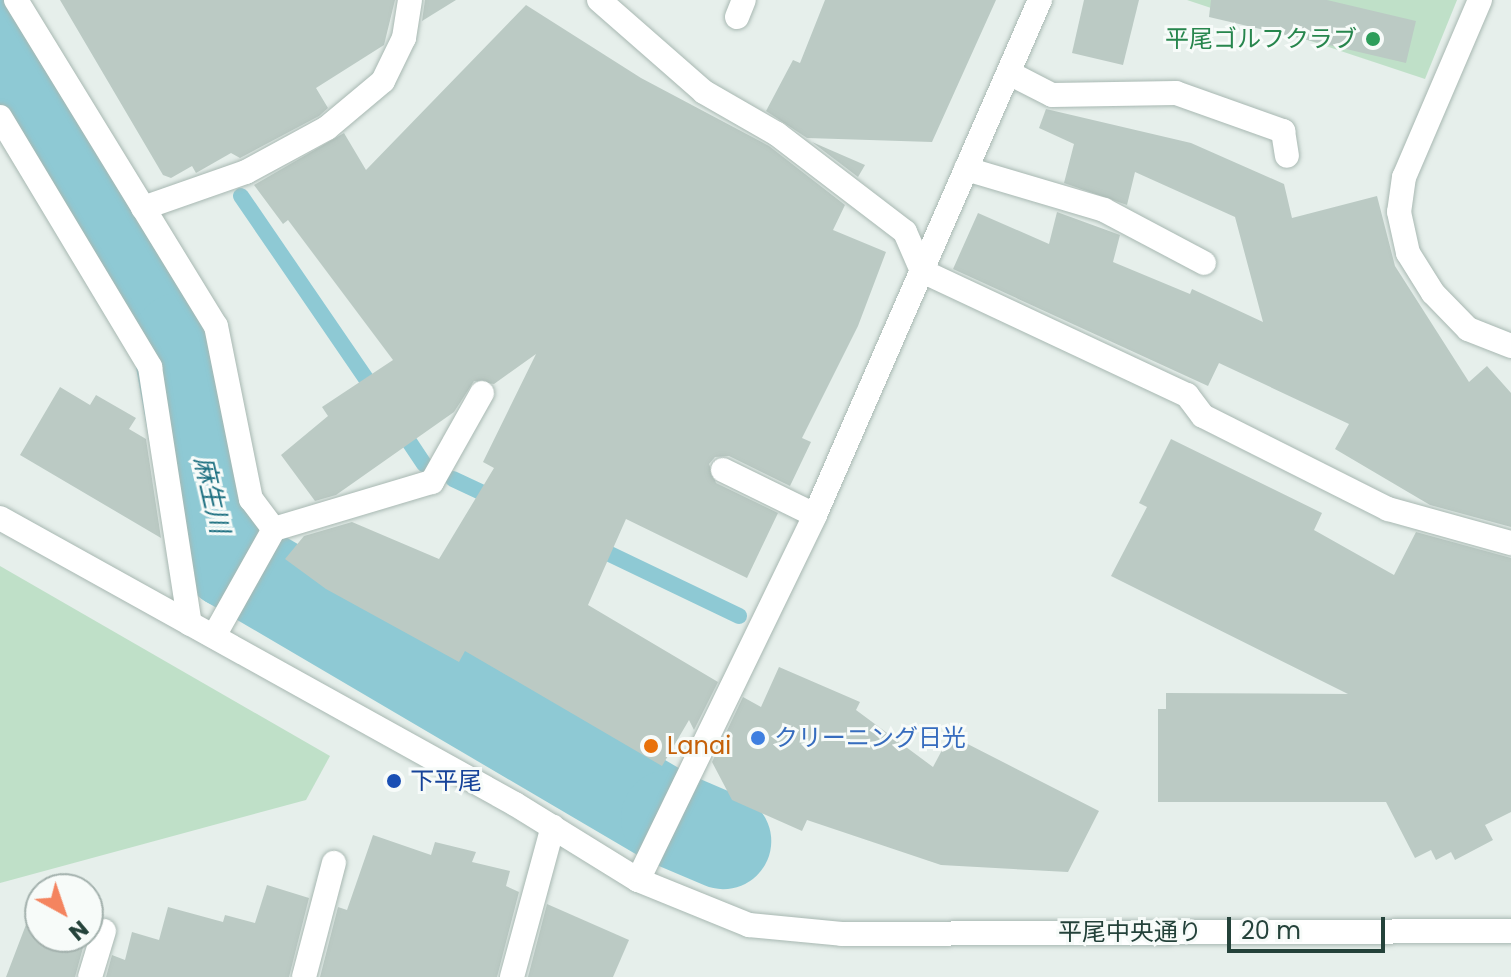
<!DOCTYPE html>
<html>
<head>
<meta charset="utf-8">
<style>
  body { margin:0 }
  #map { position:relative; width:1511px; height:977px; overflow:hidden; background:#e6efeb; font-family:Poppins,"Noto Sans JP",sans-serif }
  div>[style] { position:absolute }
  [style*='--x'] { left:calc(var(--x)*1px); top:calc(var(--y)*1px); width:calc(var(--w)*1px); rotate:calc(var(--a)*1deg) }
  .green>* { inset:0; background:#bfe0c8 }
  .stream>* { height:16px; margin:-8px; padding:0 8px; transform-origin:8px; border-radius:8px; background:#8ec9d4 }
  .river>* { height:96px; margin:-48px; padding:0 48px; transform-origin:48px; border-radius:48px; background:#8ec9d4 }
  .building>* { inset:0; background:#bbcac4 }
  .roads { filter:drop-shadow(0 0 2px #a8b8b2) drop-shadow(0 0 2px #a8b8b2) }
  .minor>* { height:24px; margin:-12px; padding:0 12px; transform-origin:12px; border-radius:12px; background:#fff }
  .dots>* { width:22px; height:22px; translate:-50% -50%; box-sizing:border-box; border:4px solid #f7fbf9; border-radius:50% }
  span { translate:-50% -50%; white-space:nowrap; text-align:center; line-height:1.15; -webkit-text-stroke:6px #f7fbf9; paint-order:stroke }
  .leisure-label { font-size:24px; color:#27864d }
  .right { translate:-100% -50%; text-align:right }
  .shop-label { font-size:24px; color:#366cbe }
  .left { translate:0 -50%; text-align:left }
  .food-label { font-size:24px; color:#c56008 }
  .transit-label { font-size:24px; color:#164399 }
  .street-label { font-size:24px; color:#24423a }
  .water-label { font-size:26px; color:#1c6f80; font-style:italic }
  .north { position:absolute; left:24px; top:873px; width:80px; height:80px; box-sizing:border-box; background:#f7fbf9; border:2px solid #a3b1ad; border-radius:50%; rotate:140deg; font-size:22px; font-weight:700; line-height:32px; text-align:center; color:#24423a }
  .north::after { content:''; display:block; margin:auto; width:28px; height:36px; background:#f4845f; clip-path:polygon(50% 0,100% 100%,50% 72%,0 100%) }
  .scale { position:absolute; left:1227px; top:917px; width:158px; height:36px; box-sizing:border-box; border:4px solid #24423a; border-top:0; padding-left:10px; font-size:24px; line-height:28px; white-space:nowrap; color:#24423a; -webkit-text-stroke:6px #f7fbf9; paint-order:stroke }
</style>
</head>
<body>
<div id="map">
  <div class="green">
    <div style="clip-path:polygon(1187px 0,1457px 0,1425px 79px)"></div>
    <div style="clip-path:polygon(0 566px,330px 756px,306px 800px,0 883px)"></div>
  </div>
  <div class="stream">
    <div style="--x:241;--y:196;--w:242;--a:55.6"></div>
    <div style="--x:398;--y:425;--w:47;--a:56.3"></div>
    <div style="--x:453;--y:479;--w:52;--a:25.1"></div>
    <div style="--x:593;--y:546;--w:162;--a:25.6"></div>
  </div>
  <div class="river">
    <div style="--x:0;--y:46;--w:346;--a:58.6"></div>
    <div style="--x:180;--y:341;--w:195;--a:79.7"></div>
    <div style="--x:215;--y:533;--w:31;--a:61"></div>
    <div style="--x:230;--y:560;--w:509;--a:30.44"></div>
    <div style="--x:669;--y:818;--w:59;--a:23.1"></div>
  </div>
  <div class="building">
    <div style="clip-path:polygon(60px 0,395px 0,384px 45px,316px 88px,328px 108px,319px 116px,240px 158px,231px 153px,196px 173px,192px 166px,171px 178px,163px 175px)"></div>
    <div style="clip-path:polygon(425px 0,456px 0,422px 21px)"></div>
    <div style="clip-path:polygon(825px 0,996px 0,932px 142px,807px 138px,766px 111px,793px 60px,800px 63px)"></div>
    <div style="clip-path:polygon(1084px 0,1139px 0,1123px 65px,1072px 53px)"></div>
    <div style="clip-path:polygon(1211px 0,1327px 0,1416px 21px,1406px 63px,1209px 17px)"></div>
    <div style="clip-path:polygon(526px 5px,641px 78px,769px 146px,845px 205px,833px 230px,886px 252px,858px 326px,802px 438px,811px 442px,790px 486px,729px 456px,715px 457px,709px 464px,716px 483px,778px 513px,747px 578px,626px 519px,588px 605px,718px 682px,694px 730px,689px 720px,662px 766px,465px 651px,459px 662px,326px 589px,285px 559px,304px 536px,352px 522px,439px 559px,494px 468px,483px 462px,536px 354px,494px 384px,474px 381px,454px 412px,336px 495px,315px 501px,281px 455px,328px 416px,322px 407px,393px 360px,288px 220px,283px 224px,254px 185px,344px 133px,366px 170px)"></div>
    <div style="clip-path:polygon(1046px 109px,1191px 143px,1284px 184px,1292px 218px,1377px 196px,1395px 266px,1469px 382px,1487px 366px,1511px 393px,1511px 527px,1430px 505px,1335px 449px,1349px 424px,1219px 363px,1208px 386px,953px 269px,978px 213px,1049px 244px,1057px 212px,1120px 235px,1113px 262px,1190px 294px,1192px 289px,1263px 322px,1235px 217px,1135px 172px,1127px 205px,1064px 183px,1074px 144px,1039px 128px)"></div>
    <div style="clip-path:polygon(812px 142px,865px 165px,858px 177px)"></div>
    <div style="clip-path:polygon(60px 387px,90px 405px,96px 395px,136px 418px,129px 429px,146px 439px,161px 538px,20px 455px)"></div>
    <div style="clip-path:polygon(1171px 439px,1322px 513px,1314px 530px,1394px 575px,1416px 532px,1511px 558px,1511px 812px,1485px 825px,1493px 840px,1455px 860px,1451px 852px,1436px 860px,1431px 850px,1415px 858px,1386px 802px,1158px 802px,1158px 709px,1166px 709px,1166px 693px,1348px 694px,1111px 576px,1147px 507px,1139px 503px)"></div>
    <div style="clip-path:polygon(779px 667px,860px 702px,856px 710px,933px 767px,950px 735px,1099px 811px,1068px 872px,941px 865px,807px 820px,802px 831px,732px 800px,712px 762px,743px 697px,761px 707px)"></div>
    <div style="clip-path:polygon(373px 835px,431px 855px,435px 842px,476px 852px,472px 862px,510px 871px,506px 886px,519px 892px,497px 977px,320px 977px,338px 907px,347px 910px)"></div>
    <div style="clip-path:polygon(267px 885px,309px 898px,289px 977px,106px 977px,112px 955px,125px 960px,132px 932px,159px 940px,168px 907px,223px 922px,225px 915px,255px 923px)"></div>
    <div style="clip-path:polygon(547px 904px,629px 940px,613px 977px,528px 977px)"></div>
    <div style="clip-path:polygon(27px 922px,40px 927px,40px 937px,66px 937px,84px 944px,75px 977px,6px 977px)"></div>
  </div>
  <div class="roads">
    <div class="minor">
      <div style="--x:16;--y:0;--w:382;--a:58.5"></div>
      <div style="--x:216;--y:326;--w:177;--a:78.6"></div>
      <div style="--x:251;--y:499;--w:38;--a:53"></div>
      <div style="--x:274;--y:529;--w:123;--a:119.3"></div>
      <div style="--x:599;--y:0;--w:140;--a:41.2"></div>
      <div style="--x:704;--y:92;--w:84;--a:29.9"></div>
      <div style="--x:777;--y:134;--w:161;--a:37.4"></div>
      <div style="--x:905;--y:232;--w:43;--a:66.4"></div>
      <div style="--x:922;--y:271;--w:293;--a:25.1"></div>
      <div style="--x:1187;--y:395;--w:26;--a:53"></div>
      <div style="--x:1203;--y:416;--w:207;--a:26.7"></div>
      <div style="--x:1388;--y:509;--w:128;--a:15.5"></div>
      <div style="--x:1480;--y:0;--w:193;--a:113.2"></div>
      <div style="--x:1404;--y:177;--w:35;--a:98"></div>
      <div style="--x:1399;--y:212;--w:42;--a:77.6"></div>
      <div style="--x:1408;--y:253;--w:47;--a:58"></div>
      <div style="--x:1433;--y:293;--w:50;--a:45.8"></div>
      <div style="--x:1468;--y:329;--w:46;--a:21.6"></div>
      <div style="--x:737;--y:17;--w:18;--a:-68"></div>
      <div style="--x:1009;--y:73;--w:48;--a:27.1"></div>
      <div style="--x:1052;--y:95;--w:124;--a:-0.9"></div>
      <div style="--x:1176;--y:93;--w:114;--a:19.6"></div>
      <div style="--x:1283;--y:131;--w:25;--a:81"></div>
      <div style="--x:0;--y:117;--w:292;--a:59"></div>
      <div style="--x:150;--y:367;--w:260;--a:81.2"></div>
      <div style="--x:966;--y:169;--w:144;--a:16.5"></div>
      <div style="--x:1104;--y:210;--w:113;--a:27.9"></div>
      <div style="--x:143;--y:208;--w:109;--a:-19.3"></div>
      <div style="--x:246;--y:172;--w:92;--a:-28.5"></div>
      <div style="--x:327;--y:128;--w:73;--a:-40"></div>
      <div style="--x:383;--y:81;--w:48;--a:-64"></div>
      <div style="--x:404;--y:38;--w:38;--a:-81"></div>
      <div style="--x:723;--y:470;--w:102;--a:26.1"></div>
      <div style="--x:0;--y:518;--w:589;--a:29.05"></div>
      <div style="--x:515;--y:804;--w:145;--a:31.7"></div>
      <div style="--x:638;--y:880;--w:120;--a:22.1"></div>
      <div style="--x:749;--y:925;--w:93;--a:5.5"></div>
      <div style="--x:842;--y:934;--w:669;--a:-0.26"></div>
      <div style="--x:274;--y:529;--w:165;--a:-16.6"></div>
      <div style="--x:432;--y:482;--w:102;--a:-60.7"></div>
      <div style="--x:638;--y:880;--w:406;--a:-64.1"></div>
      <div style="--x:815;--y:515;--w:562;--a:-66.4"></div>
      <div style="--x:90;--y:977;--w:48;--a:-73.1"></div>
      <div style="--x:304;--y:977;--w:118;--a:-75.3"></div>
      <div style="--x:512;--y:977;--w:156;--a:-74.8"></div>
    </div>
  </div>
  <div class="dots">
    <div style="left:1373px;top:39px;background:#2e9e5b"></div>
    <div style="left:758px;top:738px;background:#3f7fe0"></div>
    <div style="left:651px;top:746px;background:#e8710a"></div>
    <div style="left:394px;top:781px;background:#1a4fb4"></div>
  </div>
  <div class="leisure-label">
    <span class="right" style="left:1357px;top:39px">平尾ゴルフクラブ</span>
  </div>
  <div class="shop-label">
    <span class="left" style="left:774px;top:738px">クリーニング日光</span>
  </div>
  <div class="food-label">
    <span class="left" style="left:667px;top:746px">Lanai</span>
  </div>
  <div class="transit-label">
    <span class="left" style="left:410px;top:781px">下平尾</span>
  </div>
  <div class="street-label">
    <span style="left:1130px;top:932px">平尾中央通り</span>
  </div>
  <div class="water-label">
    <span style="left:211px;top:495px;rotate:77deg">麻生川</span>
  </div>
  <div class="north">N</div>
  <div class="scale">20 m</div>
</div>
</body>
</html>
